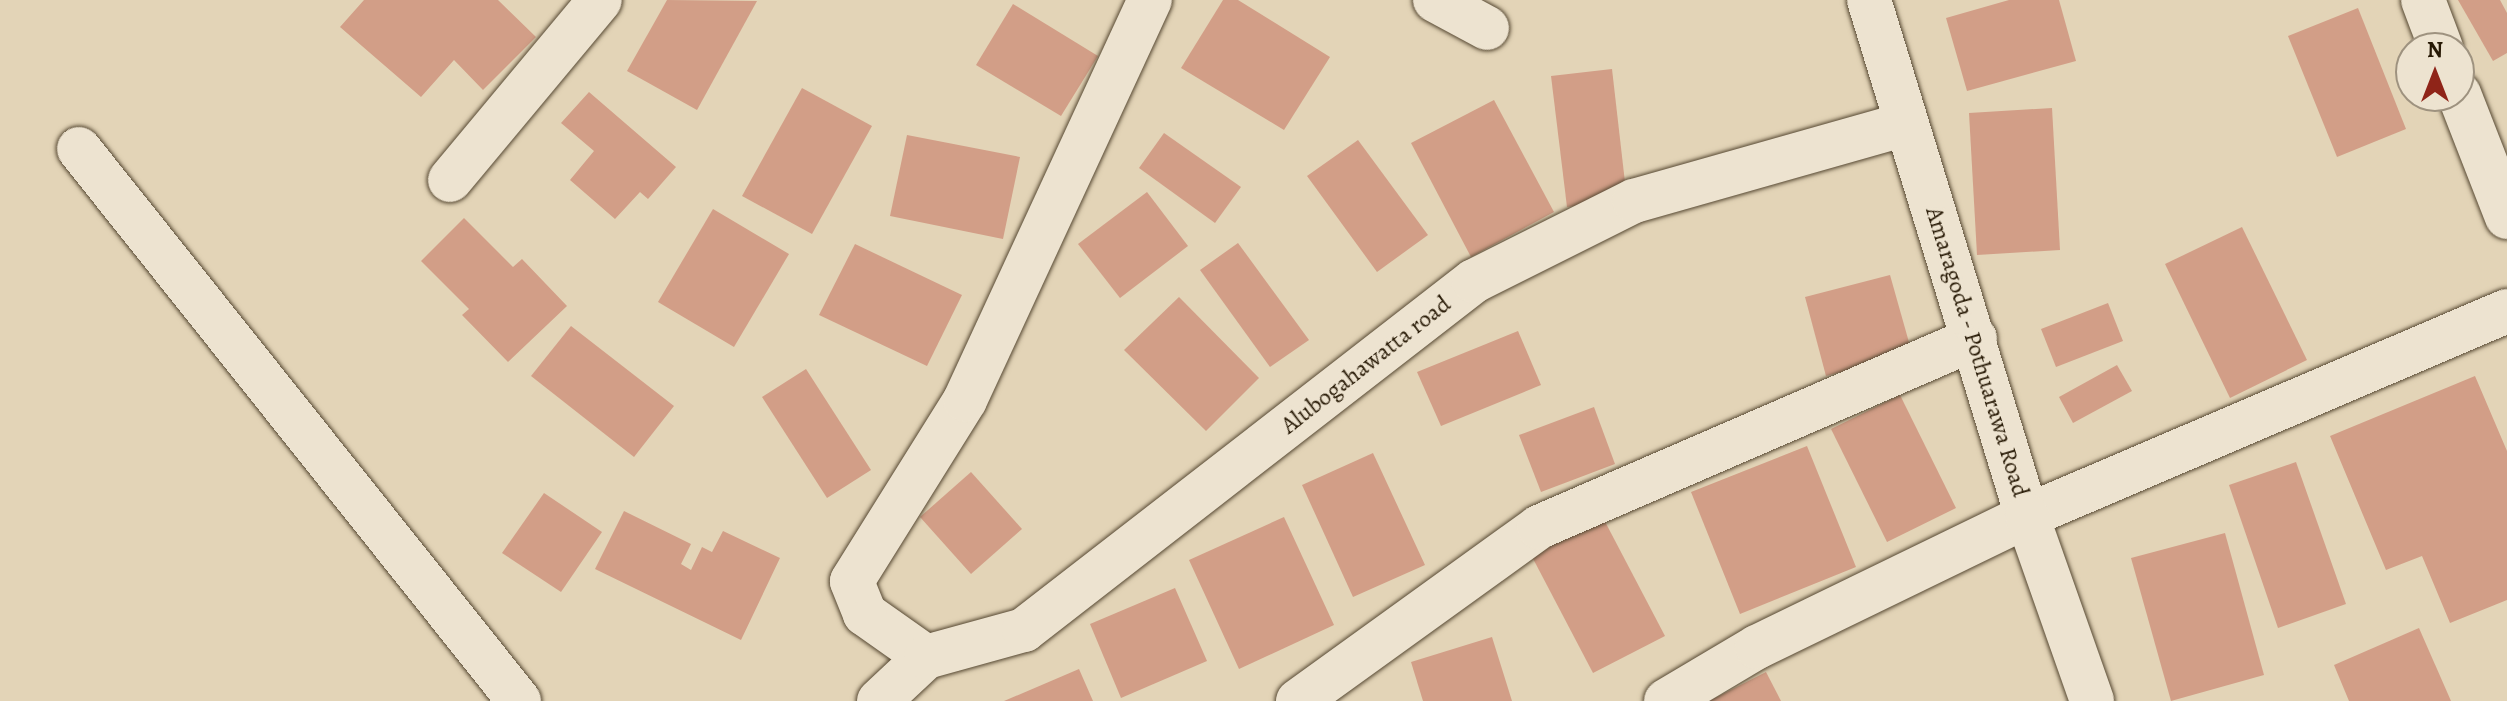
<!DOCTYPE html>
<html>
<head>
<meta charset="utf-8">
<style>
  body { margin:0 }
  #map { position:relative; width:2507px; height:701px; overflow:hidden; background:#e3d4b7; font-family:Alegreya,serif }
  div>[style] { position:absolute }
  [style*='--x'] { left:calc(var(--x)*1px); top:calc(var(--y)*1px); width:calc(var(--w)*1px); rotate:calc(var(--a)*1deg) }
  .building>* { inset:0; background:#d29e87 }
  .roads { filter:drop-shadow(0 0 2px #564832) drop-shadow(0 0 2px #564832) }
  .minor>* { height:44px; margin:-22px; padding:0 22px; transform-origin:22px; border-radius:22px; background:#ede3d0 }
  .tertiary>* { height:44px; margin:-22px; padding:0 22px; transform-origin:22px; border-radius:22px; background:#ede3d0 }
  span { translate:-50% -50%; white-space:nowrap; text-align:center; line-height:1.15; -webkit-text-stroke:6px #ede3d0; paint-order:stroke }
  .street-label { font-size:24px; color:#271905 }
  .north { position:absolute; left:2395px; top:32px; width:80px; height:80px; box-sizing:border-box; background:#ede3d0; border:2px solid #9e927f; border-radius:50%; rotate:0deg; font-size:22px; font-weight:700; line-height:32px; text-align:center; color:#271905 }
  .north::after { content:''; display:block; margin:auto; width:28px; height:36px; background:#8f2418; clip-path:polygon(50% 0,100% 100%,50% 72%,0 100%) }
</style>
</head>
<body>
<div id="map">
  <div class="building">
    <div style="clip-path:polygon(364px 0,498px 0,536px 37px,483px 90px,454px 60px,421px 97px,340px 27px)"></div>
    <div style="clip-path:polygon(667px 0,757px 1px,697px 110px,627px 71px)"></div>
    <div style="clip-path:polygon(1223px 0,1238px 0,1330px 57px,1284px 130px,1181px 68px)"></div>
    <div style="clip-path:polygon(2009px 0,2059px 0,2076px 61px,1967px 91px,1946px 18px)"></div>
    <div style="clip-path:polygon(2458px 0,2500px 0,2507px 13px,2507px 53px,2493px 61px)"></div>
    <div style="clip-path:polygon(1013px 4px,1098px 56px,1061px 116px,976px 65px)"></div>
    <div style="clip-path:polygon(2358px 8px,2406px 129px,2337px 157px,2288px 36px)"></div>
    <div style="clip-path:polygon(1612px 69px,1627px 200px,1567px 207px,1551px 76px)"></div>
    <div style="clip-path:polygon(802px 88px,872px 126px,812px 234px,742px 196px)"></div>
    <div style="clip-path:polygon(589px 92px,676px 167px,648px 199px,640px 192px,615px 219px,570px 180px,594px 151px,561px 123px)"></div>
    <div style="clip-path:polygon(1494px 100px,1554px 212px,1471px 257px,1411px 143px)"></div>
    <div style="clip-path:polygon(2052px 108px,2060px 250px,1977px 255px,1969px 113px)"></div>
    <div style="clip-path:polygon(1164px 133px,1241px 187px,1215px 223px,1139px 168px)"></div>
    <div style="clip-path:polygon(907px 135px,1020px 157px,1003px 239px,890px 216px)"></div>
    <div style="clip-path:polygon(1358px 140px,1428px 235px,1377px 272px,1307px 176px)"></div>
    <div style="clip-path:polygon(1147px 192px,1188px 246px,1120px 298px,1078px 244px)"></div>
    <div style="clip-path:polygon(713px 209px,789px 254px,734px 347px,658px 302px)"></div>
    <div style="clip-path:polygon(464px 218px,513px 267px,522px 259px,567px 306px,508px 362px,462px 315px,469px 309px,421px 261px)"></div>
    <div style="clip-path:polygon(2242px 227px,2307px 360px,2230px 398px,2165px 264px)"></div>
    <div style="clip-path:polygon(1238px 243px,1309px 340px,1270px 367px,1200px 270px)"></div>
    <div style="clip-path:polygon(855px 244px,962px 295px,927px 366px,819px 315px)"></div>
    <div style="clip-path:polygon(1890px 275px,1912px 353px,1826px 376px,1805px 297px)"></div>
    <div style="clip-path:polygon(1179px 297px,1259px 378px,1206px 431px,1124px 350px)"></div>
    <div style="clip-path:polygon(2108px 303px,2123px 341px,2056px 367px,2041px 329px)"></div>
    <div style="clip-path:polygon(571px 326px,674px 406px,634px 457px,531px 376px)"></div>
    <div style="clip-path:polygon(1518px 331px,1541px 385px,1441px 426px,1417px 372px)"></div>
    <div style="clip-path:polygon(2117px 365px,2132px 391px,2073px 423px,2059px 397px)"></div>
    <div style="clip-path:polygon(806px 369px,871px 470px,827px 498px,762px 397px)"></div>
    <div style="clip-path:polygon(2475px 376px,2507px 451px,2507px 600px,2450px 623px,2422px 556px,2386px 570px,2330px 436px)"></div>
    <div style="clip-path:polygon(1900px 395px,1956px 508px,1887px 542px,1831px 429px)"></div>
    <div style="clip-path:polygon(1594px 407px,1615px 464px,1541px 492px,1519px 435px)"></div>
    <div style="clip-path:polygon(1807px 446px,1856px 567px,1740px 614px,1691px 492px)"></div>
    <div style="clip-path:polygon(1373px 453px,1425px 565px,1353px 597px,1302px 485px)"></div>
    <div style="clip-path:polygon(2296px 462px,2346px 604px,2278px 628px,2229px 485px)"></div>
    <div style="clip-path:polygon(971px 472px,1022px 529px,971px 574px,920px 517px)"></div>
    <div style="clip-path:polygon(544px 493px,602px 532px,561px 592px,502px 553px)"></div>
    <div style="clip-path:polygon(624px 511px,691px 544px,681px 564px,691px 570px,702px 547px,712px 552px,723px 531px,780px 558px,741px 640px,595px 569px)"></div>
    <div style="clip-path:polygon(1601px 514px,1665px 636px,1593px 673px,1529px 551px)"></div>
    <div style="clip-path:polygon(1284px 517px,1334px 625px,1239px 669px,1189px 560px)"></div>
    <div style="clip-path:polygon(2225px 533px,2264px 675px,2171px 701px,2131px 558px)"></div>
    <div style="clip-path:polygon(1175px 588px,1207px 661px,1121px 698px,1090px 624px)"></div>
    <div style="clip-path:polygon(2419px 628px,2451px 701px,2349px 701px,2334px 665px)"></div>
    <div style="clip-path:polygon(1492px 637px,1512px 701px,1423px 701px,1411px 662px)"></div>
    <div style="clip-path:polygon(1079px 669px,1093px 701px,1004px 701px)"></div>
    <div style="clip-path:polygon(1766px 672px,1781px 701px,1709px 701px)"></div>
  </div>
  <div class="roads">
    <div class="minor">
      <div style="--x:1435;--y:0;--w:59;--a:28.3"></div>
      <div style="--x:2423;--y:0;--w:51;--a:69.4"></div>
      <div style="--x:2459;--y:94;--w:132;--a:68.7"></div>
      <div style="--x:79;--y:149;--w:706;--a:51.44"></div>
      <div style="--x:450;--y:180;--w:234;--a:-50.2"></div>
      <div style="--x:926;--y:657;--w:75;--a:-144.8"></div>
      <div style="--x:865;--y:614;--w:35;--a:-112"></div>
      <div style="--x:852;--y:581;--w:213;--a:-58"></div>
      <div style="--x:965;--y:400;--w:441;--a:-65.2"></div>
      <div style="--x:879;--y:701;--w:64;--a:-43.1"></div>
      <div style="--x:926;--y:657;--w:102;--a:-15.4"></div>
      <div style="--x:1024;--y:630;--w:569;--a:-37.8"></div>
      <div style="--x:1474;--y:281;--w:179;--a:-26.6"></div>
      <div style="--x:1634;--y:201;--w:283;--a:-15.8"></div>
      <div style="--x:1298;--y:701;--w:297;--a:-35.8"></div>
      <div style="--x:1539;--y:527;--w:475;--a:-23.4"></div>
      <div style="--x:1666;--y:701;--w:106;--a:-30.7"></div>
      <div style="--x:1757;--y:647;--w:300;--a:-25.9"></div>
      <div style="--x:2027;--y:516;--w:522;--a:-23.13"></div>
    </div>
    <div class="tertiary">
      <div style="--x:1869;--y:0;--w:540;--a:72.98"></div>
      <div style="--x:2027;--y:516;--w:196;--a:70.6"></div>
    </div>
  </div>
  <div class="street-label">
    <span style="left:1977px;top:352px;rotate:73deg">Amaragoda - Pothuarawa Road</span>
    <span style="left:1366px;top:365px;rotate:-38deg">Alubogahawatta road</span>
  </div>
  <div class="north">N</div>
</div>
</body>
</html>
